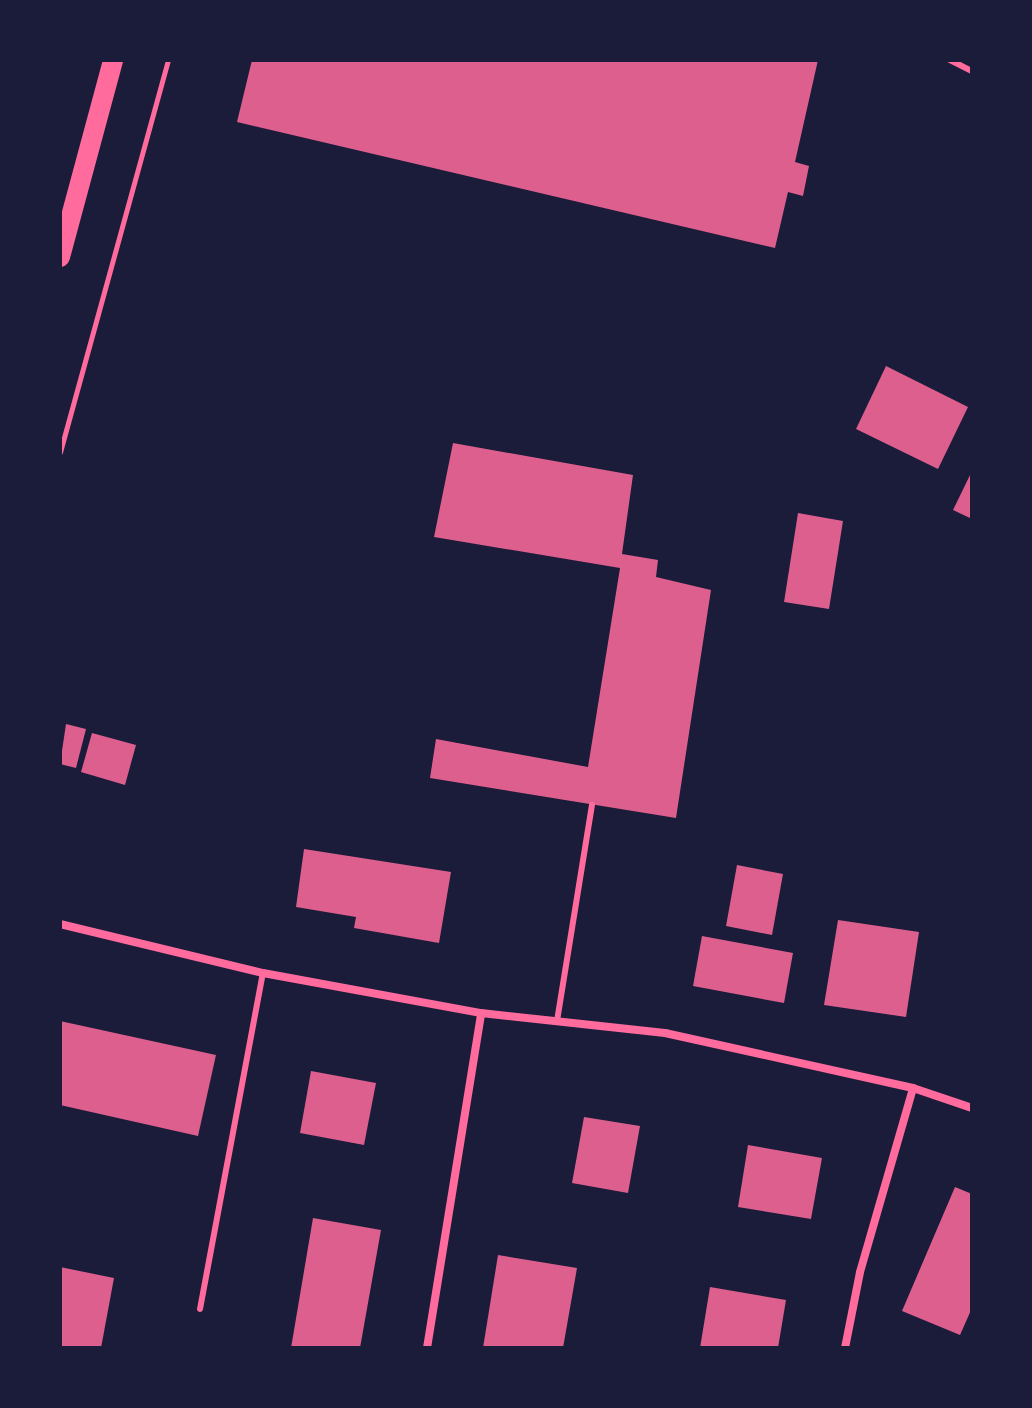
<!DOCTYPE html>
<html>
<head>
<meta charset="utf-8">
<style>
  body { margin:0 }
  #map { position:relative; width:1032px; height:1408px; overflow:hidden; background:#1b1b3a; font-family:"Zilla Slab",serif }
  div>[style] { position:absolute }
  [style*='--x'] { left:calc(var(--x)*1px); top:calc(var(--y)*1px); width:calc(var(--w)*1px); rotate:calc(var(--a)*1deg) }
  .building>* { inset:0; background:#dd5f8e }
  .path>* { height:5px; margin:-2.5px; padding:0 2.5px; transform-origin:2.5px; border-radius:2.5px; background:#ff6b9d }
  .service>* { height:6px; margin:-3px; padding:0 3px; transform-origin:3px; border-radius:3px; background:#ff6b9d }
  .minor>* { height:8px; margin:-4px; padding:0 4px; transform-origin:4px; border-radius:4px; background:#ff6b9d }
  .primary>* { height:20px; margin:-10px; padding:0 10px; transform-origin:10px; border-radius:10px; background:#ff6b9d }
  span { translate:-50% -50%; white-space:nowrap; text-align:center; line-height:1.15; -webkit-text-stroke:6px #1b1b3a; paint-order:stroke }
  .frame { position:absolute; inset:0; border:62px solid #1b1b3a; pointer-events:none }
</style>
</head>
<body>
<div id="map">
  <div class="building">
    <div style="clip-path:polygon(252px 60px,818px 60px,795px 162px,809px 166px,803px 196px,788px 192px,775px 248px,237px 122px)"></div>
    <div style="clip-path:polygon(886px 366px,968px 407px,938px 469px,856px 429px)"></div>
    <div style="clip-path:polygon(453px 443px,633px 475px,622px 554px,658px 560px,656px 577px,711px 590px,676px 818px,430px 778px,436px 739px,588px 767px,620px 568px,434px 537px)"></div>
    <div style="clip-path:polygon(972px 471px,972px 519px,953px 510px)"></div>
    <div style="clip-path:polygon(798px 513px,843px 521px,829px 609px,784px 602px)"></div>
    <div style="clip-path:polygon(66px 724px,86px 729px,76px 768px,60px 764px)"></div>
    <div style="clip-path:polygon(92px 733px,136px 745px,125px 785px,81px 772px)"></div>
    <div style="clip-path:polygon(304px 849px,451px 872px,439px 943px,354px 928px,356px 917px,296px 907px)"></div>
    <div style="clip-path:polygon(737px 865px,783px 874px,772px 935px,726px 926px)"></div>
    <div style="clip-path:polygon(838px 920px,919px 932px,906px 1017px,824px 1005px)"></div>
    <div style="clip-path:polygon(702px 936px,793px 953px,784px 1003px,693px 986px)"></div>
    <div style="clip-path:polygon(60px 1021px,216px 1055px,198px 1136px,60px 1105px)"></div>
    <div style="clip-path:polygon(311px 1071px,376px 1083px,364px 1145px,300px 1133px)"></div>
    <div style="clip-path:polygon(584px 1117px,640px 1126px,628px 1193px,572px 1183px)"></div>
    <div style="clip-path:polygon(748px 1145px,822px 1158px,811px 1219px,738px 1207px)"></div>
    <div style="clip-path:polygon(955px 1187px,972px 1194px,972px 1308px,960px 1335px,902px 1311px)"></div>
    <div style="clip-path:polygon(313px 1218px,381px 1230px,360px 1348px,291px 1348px)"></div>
    <div style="clip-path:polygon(498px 1255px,577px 1268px,563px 1348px,483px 1348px)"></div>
    <div style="clip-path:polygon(60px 1267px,114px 1278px,101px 1348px,60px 1348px)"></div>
    <div style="clip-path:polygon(710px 1287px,786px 1300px,778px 1348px,700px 1348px)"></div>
  </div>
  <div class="path">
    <div style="--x:60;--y:452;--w:407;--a:-74.6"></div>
  </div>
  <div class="service">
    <div style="--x:950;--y:60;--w:25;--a:27"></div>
    <div style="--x:557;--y:1021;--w:219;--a:-80.8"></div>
    <div style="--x:200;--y:1309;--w:342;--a:-79.4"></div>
  </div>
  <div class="minor">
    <div style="--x:60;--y:924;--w:209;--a:13.6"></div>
    <div style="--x:263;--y:973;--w:222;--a:10.4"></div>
    <div style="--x:481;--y:1013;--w:185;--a:6.2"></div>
    <div style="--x:665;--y:1033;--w:254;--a:12.5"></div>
    <div style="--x:913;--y:1088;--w:62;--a:18.7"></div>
    <div style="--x:427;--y:1348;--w:339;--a:-80.8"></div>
    <div style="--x:845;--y:1348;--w:77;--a:-78.8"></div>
    <div style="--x:860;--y:1272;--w:191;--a:-73.9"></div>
  </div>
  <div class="primary">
    <div style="--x:60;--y:257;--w:204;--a:-74.9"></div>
  </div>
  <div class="frame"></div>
</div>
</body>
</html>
